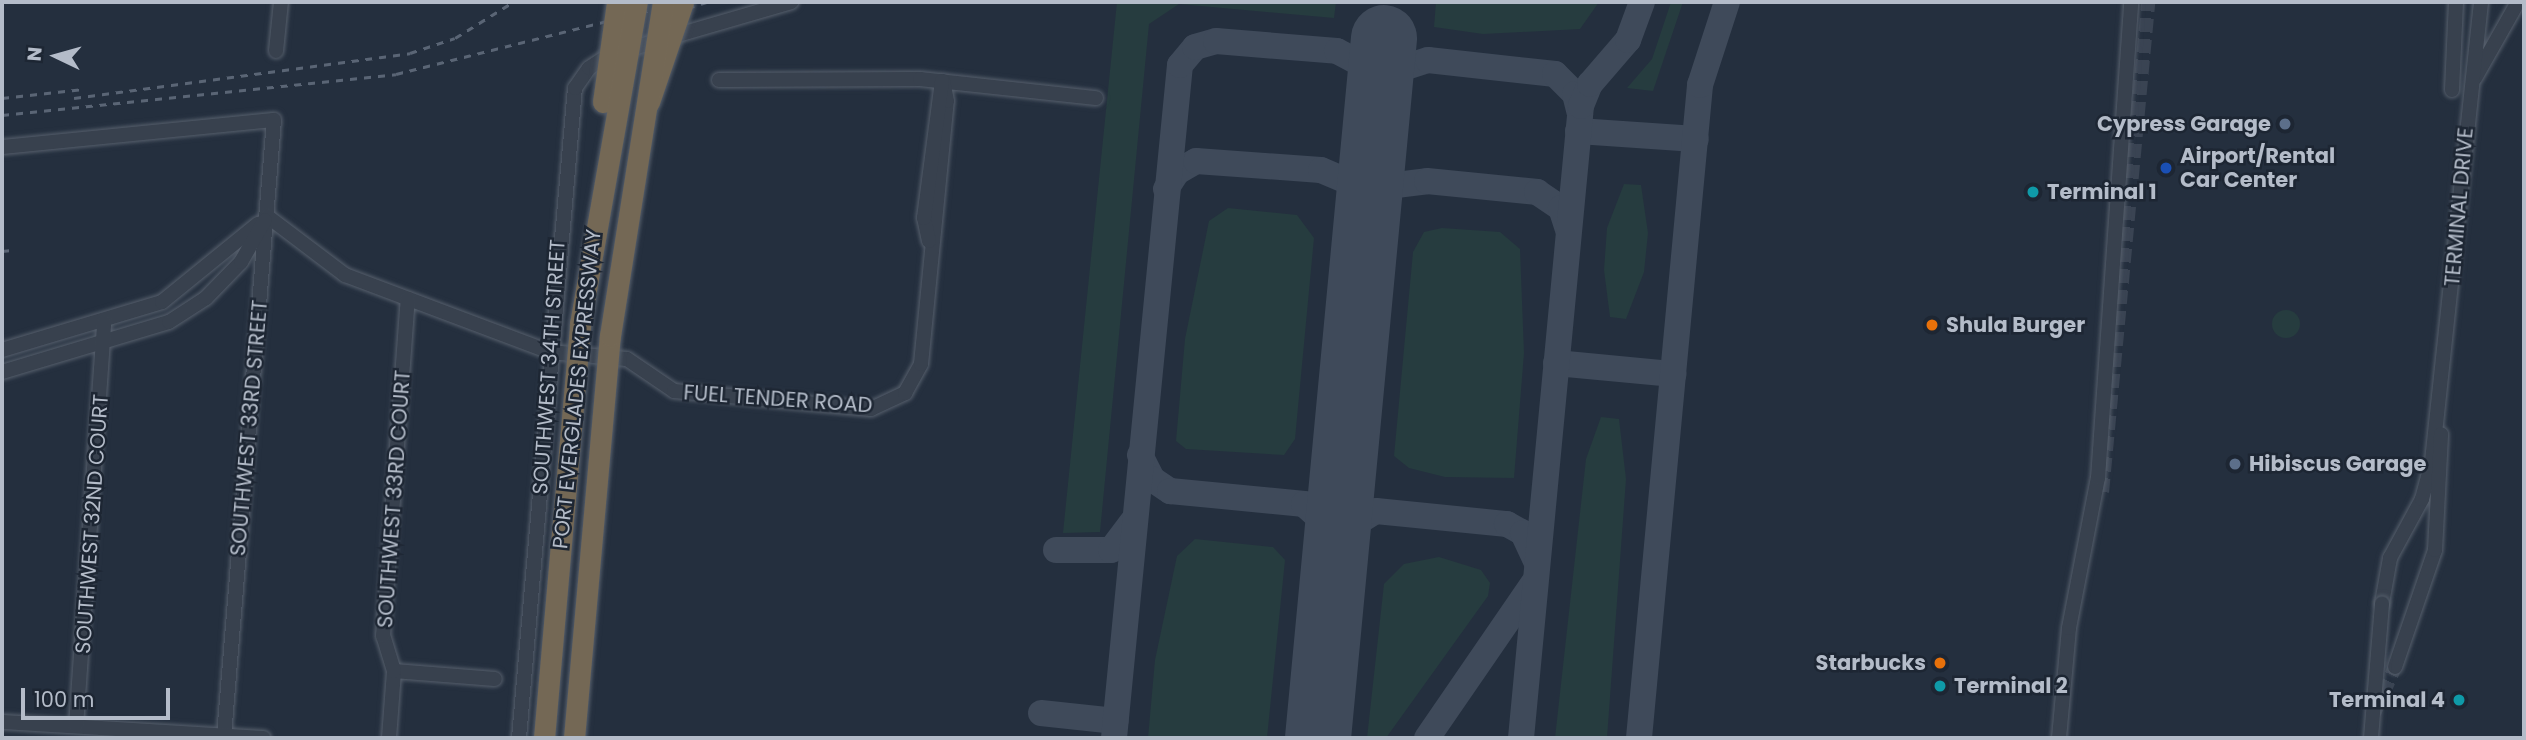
<!DOCTYPE html>
<html>
<head>
<meta charset="utf-8">
<style>
  body { margin:0 }
  #map { position:relative; width:2526px; height:740px; overflow:hidden; background:#242f3e; font-family:Poppins,sans-serif }
  div>[style] { position:absolute }
  [style*='--x'] { left:calc(var(--x)*1px); top:calc(var(--y)*1px); width:calc(var(--w)*1px); rotate:calc(var(--a)*1deg) }
  .green>* { inset:0; background:#263c3f }
  .round { border-radius:50% }
  .taxiway>* { height:26px; margin:-13px; padding:0 13px; transform-origin:13px; border-radius:13px; background:#3f4a5a }
  .runway>* { height:66px; margin:-33px; padding:0 33px; transform-origin:33px; border-radius:33px; background:#3f4a5a }
  .minor-tunnel>* { height:14px; margin-top:-7px; transform-origin:0; background:repeating-linear-gradient(90deg,#3a4453 0 14px,transparent 0 21px) }
  .roads { filter:drop-shadow(0 0 2px #565f6c) drop-shadow(0 0 2px #565f6c) }
  .minor>* { height:14px; margin:-7px; padding:0 7px; transform-origin:7px; border-radius:7px; background:#38414e }
  .rail>* { height:2.5px; margin-top:-1.25px; transform-origin:0; background:repeating-linear-gradient(90deg,#5a6575 0 7px,transparent 0 14px) }
  .bridges { filter:drop-shadow(0 0 2px #565f6c) drop-shadow(0 0 2px #565f6c) }
  .minor-bridge>* { height:14px; margin:-7px; padding:0 7px; transform-origin:7px; border-radius:7px; background:#38414e }
  .highway-bridge>* { height:21px; margin:-10.5px; padding:0 10.5px; transform-origin:10.5px; border-radius:10.5px; background:#746855 }
  .dots>* { width:19px; height:19px; translate:-50% -50%; box-sizing:border-box; border:4px solid #1d2633; border-radius:50% }
  span { translate:-50% -50%; white-space:nowrap; text-align:center; line-height:1.15; -webkit-text-stroke:5px #1d2633; paint-order:stroke }
  .poi-label { font-size:21px; color:#b4bcc9; font-weight:700 }
  .right { translate:-100% -50%; text-align:right }
  .left { translate:0 -50%; text-align:left }
  .street-label { font-size:21px; color:#b4bcc9 }
  .frame { position:absolute; inset:0; border:4px solid #b4bcc9; pointer-events:none }
  .north { position:absolute; left:21px; top:21px; width:70px; height:70px; -webkit-text-stroke:5px #1d2633; paint-order:stroke; rotate:275deg; font-size:19px; font-weight:700; line-height:28px; text-align:center; color:#b4bcc9 }
  .north::after { content:''; display:block; margin:auto; width:24px; height:32px; background:#b4bcc9; clip-path:polygon(50% 0,100% 100%,50% 72%,0 100%) }
  .scale { position:absolute; left:21px; top:688px; width:149px; height:32px; box-sizing:border-box; border:4px solid #b4bcc9; border-top:0; padding-left:9px; font-size:21px; line-height:24px; white-space:nowrap; color:#b4bcc9; -webkit-text-stroke:5px #1d2633; paint-order:stroke }
</style>
</head>
<body>
<div id="map">
  <div class="green">
    <div style="clip-path:polygon(1117px 2px,1336px 2px,1334px 18px,1179px 4px,1149px 24px,1100px 532px,1063px 533px)"></div>
    <div style="clip-path:polygon(1436px 2px,1599px 2px,1580px 29px,1483px 34px,1434px 27px)"></div>
    <div style="clip-path:polygon(1671px 2px,1683px 2px,1653px 91px,1627px 88px,1652px 59px)"></div>
    <div style="clip-path:polygon(1624px 184px,1641px 185px,1648px 233px,1644px 272px,1626px 319px,1610px 317px,1604px 270px,1607px 228px)"></div>
    <div style="clip-path:polygon(1228px 208px,1297px 215px,1314px 238px,1295px 439px,1284px 455px,1186px 449px,1176px 441px,1185px 339px,1209px 221px)"></div>
    <div style="clip-path:polygon(1442px 228px,1500px 232px,1520px 249px,1524px 353px,1514px 478px,1445px 477px,1409px 468px,1394px 456px,1413px 252px,1424px 232px)"></div>
    <div class="round" style="left:2272px;top:310px;width:28px;height:28px"></div>
    <div style="clip-path:polygon(1601px 417px,1619px 419px,1626px 479px,1607px 738px,1555px 738px,1586px 459px)"></div>
    <div style="clip-path:polygon(1195px 539px,1273px 547px,1285px 560px,1267px 738px,1148px 738px,1155px 660px,1177px 556px)"></div>
    <div style="clip-path:polygon(1439px 557px,1481px 570px,1490px 583px,1488px 596px,1386px 738px,1367px 738px,1384px 584px,1404px 564px)"></div>
  </div>
  <div class="taxiway">
    <div style="--x:1378;--y:98;--w:29;--a:-63"></div>
    <div style="--x:1391;--y:72;--w:39;--a:-18"></div>
    <div style="--x:1428;--y:60;--w:128;--a:6.3"></div>
    <div style="--x:1555;--y:74;--w:28;--a:45"></div>
    <div style="--x:1575;--y:94;--w:21;--a:76"></div>
    <div style="--x:1578;--y:131;--w:118;--a:3.9"></div>
    <div style="--x:1166;--y:189;--w:20;--a:-57"></div>
    <div style="--x:1177;--y:172;--w:22;--a:-30"></div>
    <div style="--x:1196;--y:161;--w:125;--a:4.1"></div>
    <div style="--x:1321;--y:170;--w:33;--a:23"></div>
    <div style="--x:1351;--y:183;--w:37;--a:64"></div>
    <div style="--x:1367;--y:216;--w:37;--a:-55"></div>
    <div style="--x:1388;--y:186;--w:39;--a:-7"></div>
    <div style="--x:1427;--y:181;--w:111;--a:5.7"></div>
    <div style="--x:1537;--y:192;--w:29;--a:34"></div>
    <div style="--x:1561;--y:208;--w:22;--a:72"></div>
    <div style="--x:1556;--y:363;--w:118;--a:5.4"></div>
    <div style="--x:1140;--y:455;--w:27;--a:63"></div>
    <div style="--x:1152;--y:479;--w:22;--a:34"></div>
    <div style="--x:1170;--y:491;--w:135;--a:5.5"></div>
    <div style="--x:1304;--y:504;--w:31;--a:42"></div>
    <div style="--x:1327;--y:525;--w:33;--a:78"></div>
    <div style="--x:1056;--y:550;--w:55;--a:0"></div>
    <div style="--x:1111;--y:550;--w:36;--a:-53"></div>
    <div style="--x:1334;--y:562;--w:34;--a:-71"></div>
    <div style="--x:1345;--y:530;--w:36;--a:-32"></div>
    <div style="--x:1376;--y:511;--w:132;--a:5.7"></div>
    <div style="--x:1507;--y:524;--w:18;--a:29"></div>
    <div style="--x:1523;--y:533;--w:33;--a:65"></div>
    <div style="--x:1041;--y:713;--w:75;--a:6.1"></div>
    <div style="--x:1114;--y:738;--w:676;--a:-84.4"></div>
    <div style="--x:1180;--y:65;--w:23;--a:-50"></div>
    <div style="--x:1195;--y:47;--w:22;--a:-16"></div>
    <div style="--x:1216;--y:41;--w:121;--a:4.7"></div>
    <div style="--x:1337;--y:51;--w:32;--a:28"></div>
    <div style="--x:1365;--y:66;--w:35;--a:68"></div>
    <div style="--x:1427;--y:738;--w:187;--a:-55.5"></div>
    <div style="--x:1521;--y:738;--w:635;--a:-84.58"></div>
    <div style="--x:1581;--y:106;--w:24;--a:-68"></div>
    <div style="--x:1590;--y:84;--w:58;--a:-49.2"></div>
    <div style="--x:1628;--y:40;--w:40;--a:-69.8"></div>
    <div style="--x:1639;--y:738;--w:656;--a:-84.66"></div>
    <div style="--x:1700;--y:85;--w:87;--a:-72"></div>
  </div>
  <div class="runway">
    <div style="--x:1318;--y:738;--w:703;--a:-84.61"></div>
  </div>
  <div class="minor-tunnel">
    <div style="--x:2102;--y:492;--w:492;--a:-84.6"></div>
    <div style="--x:2374;--y:713;--w:51;--a:-65.5"></div>
  </div>
  <div class="roads">
    <div class="minor">
      <div style="--x:276;--y:51;--w:49;--a:-84.2"></div>
      <div style="--x:2475;--y:78;--w:87;--a:-60.5"></div>
      <div style="--x:719;--y:80;--w:201;--a:-0.3"></div>
      <div style="--x:920;--y:79;--w:177;--a:6.2"></div>
      <div style="--x:2452;--y:90;--w:88;--a:-87.4"></div>
      <div style="--x:2;--y:147;--w:273;--a:-5.7"></div>
      <div style="--x:274;--y:120;--w:618;--a:94.64"></div>
      <div style="--x:267;--y:216;--w:98;--a:37.1"></div>
      <div style="--x:345;--y:275;--w:219;--a:20.6"></div>
      <div style="--x:550;--y:352;--w:77;--a:5.2"></div>
      <div style="--x:627;--y:359;--w:57;--a:34.2"></div>
      <div style="--x:674;--y:391;--w:198;--a:5.2"></div>
      <div style="--x:871;--y:409;--w:38;--a:-25"></div>
      <div style="--x:905;--y:393;--w:33;--a:-61"></div>
      <div style="--x:921;--y:364;--w:264;--a:-84.4"></div>
      <div style="--x:947;--y:101;--w:20;--a:-101"></div>
      <div style="--x:929;--y:241;--w:24;--a:-102"></div>
      <div style="--x:924;--y:218;--w:138;--a:-82.5"></div>
      <div style="--x:2;--y:350;--w:167;--a:-16.7"></div>
      <div style="--x:162;--y:302;--w:124;--a:-39.1"></div>
      <div style="--x:2;--y:372;--w:174;--a:-16.7"></div>
      <div style="--x:169;--y:322;--w:44;--a:-33"></div>
      <div style="--x:206;--y:298;--w:50;--a:-45.8"></div>
      <div style="--x:241;--y:262;--w:48;--a:-60.3"></div>
      <div style="--x:2382;--y:603;--w:46;--a:-79.9"></div>
      <div style="--x:2390;--y:558;--w:67;--a:-61.5"></div>
      <div style="--x:2422;--y:499;--w:39;--a:-75"></div>
      <div style="--x:2432;--y:461;--w:462;--a:-83.9"></div>
      <div style="--x:2395;--y:667;--w:124;--a:-71.1"></div>
      <div style="--x:2435;--y:550;--w:116;--a:-87"></div>
      <div style="--x:394;--y:671;--w:101;--a:4.5"></div>
      <div style="--x:2;--y:722;--w:262;--a:3.5"></div>
      <div style="--x:76;--y:726;--w:405;--a:-86"></div>
      <div style="--x:389;--y:738;--w:67;--a:-85.7"></div>
      <div style="--x:394;--y:671;--w:37;--a:-107"></div>
      <div style="--x:383;--y:636;--w:338;--a:-85.8"></div>
      <div style="--x:519;--y:738;--w:652;--a:-85.08"></div>
      <div style="--x:575;--y:88;--w:24;--a:-55"></div>
      <div style="--x:589;--y:68;--w:24;--a:-33"></div>
      <div style="--x:609;--y:55;--w:190;--a:-16.2"></div>
      <div style="--x:2059;--y:738;--w:110;--a:-84.8"></div>
      <div style="--x:2069;--y:628;--w:153;--a:-79.1"></div>
      <div style="--x:2098;--y:478;--w:477;--a:-86"></div>
    </div>
  </div>
  <div class="rail">
    <div style="--x:674;--y:12;--w:34;--a:-17"></div>
    <div style="--x:2;--y:98;--w:82;--a:-6.3"></div>
    <div style="--x:74;--y:98;--w:339;--a:-7.6"></div>
    <div style="--x:410;--y:53;--w:47;--a:-18.4"></div>
    <div style="--x:455;--y:38;--w:68;--a:-31.8"></div>
    <div style="--x:2;--y:115;--w:396;--a:-5.9"></div>
    <div style="--x:396;--y:74;--w:296;--a:-14.1"></div>
    <div style="--x:2;--y:251;--w:10;--a:-6"></div>
  </div>
  <div class="bridges">
    <div class="minor-bridge">
      <div style="--x:2371;--y:738;--w:135;--a:-85.3"></div>
    </div>
    <div class="highway-bridge">
      <div style="--x:603;--y:102;--w:101;--a:-82"></div>
      <div style="--x:649;--y:102;--w:106;--a:-71.2"></div>
      <div style="--x:544;--y:738;--w:416;--a:-85"></div>
      <div style="--x:580;--y:324;--w:327;--a:-80"></div>
      <div style="--x:574;--y:738;--w:404;--a:-84.9"></div>
      <div style="--x:610;--y:336;--w:338;--a:-81"></div>
    </div>
  </div>
  <div class="dots">
    <div style="left:2285px;top:124px;background:#5c6f8a"></div>
    <div style="left:2166px;top:168px;background:#1a4fb4"></div>
    <div style="left:2033px;top:192px;background:#0f9aa8"></div>
    <div style="left:1932px;top:325px;background:#e8710a"></div>
    <div style="left:2235px;top:464px;background:#5c6f8a"></div>
    <div style="left:1940px;top:663px;background:#e8710a"></div>
    <div style="left:1940px;top:686px;background:#0f9aa8"></div>
    <div style="left:2459px;top:700px;background:#0f9aa8"></div>
  </div>
  <div class="poi-label">
    <span class="right" style="left:2271px;top:124px">Cypress Garage</span>
    <span class="left" style="left:2180px;top:168px">Airport/Rental<br>Car Center</span>
    <span class="left" style="left:2047px;top:192px">Terminal 1</span>
    <span class="left" style="left:1946px;top:325px">Shula Burger</span>
    <span class="left" style="left:2249px;top:464px">Hibiscus Garage</span>
    <span class="right" style="left:1926px;top:663px">Starbucks</span>
    <span class="left" style="left:1954px;top:686px">Terminal 2</span>
    <span class="right" style="left:2445px;top:700px">Terminal 4</span>
  </div>
  <div class="street-label">
    <span style="left:2459px;top:207px;rotate:-85deg">TERMINAL DRIVE</span>
    <span style="left:549px;top:367px;rotate:-86deg">SOUTHWEST 34TH STREET</span>
    <span style="left:577px;top:389px;rotate:-84deg">PORT EVERGLADES EXPRESSWAY</span>
    <span style="left:778px;top:399px;rotate:4deg">FUEL TENDER ROAD</span>
    <span style="left:249px;top:428px;rotate:-85deg">SOUTHWEST 33RD STREET</span>
    <span style="left:394px;top:499px;rotate:-86deg">SOUTHWEST 33RD COURT</span>
    <span style="left:92px;top:524px;rotate:-86deg">SOUTHWEST 32ND COURT</span>
  </div>
  <div class="frame"></div>
  <div class="north">N</div>
  <div class="scale">100 m</div>
</div>
</body>
</html>
